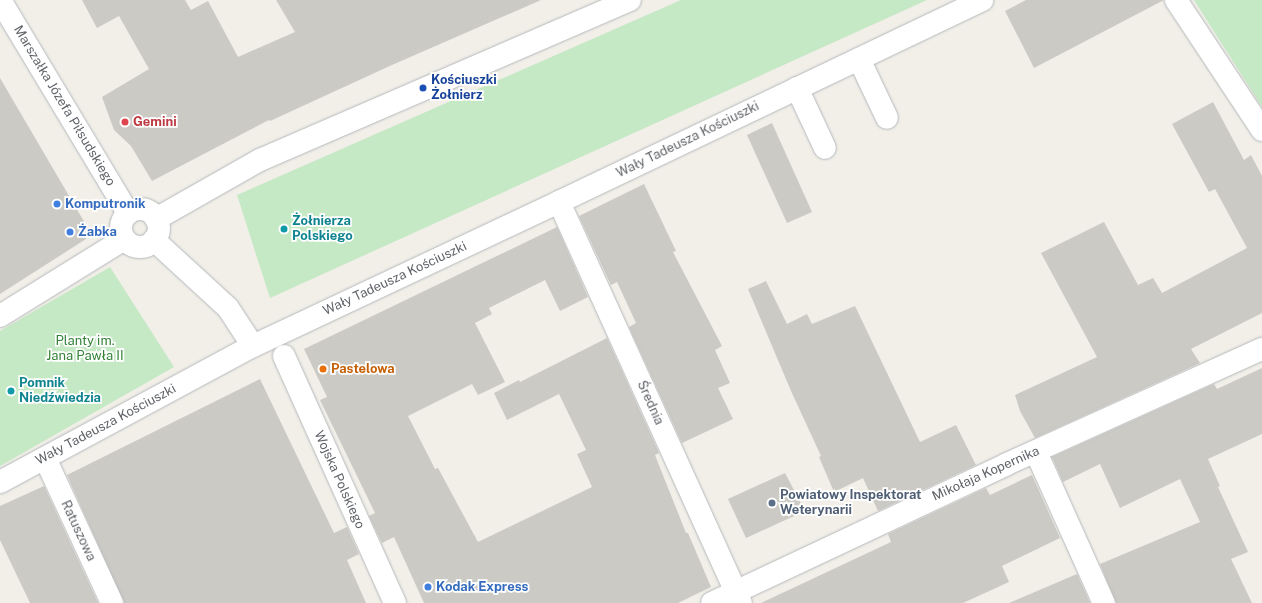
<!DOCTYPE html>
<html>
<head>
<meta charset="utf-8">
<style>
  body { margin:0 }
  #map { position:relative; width:1262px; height:603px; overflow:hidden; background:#f1efe8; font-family:"Public Sans",sans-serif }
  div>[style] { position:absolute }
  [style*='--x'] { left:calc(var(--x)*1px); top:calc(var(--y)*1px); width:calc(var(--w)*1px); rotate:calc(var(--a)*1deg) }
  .green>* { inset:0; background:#c5e8c5 }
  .building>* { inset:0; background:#cccac5 }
  .roads { filter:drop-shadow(0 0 1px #b5b8bc) drop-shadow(0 0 1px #b5b8bc) }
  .pedestrian>* { height:22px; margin:-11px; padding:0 11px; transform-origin:11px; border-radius:11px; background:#fff }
  .minor>* { height:22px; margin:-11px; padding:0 11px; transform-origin:11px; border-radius:11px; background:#fff }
  .tertiary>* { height:22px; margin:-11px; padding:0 11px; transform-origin:11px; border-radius:11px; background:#fff }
  .tertiary>.ring { margin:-11px; padding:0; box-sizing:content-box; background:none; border:22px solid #fff; border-radius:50% }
  .dots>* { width:11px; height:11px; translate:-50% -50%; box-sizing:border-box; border:2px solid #fff; border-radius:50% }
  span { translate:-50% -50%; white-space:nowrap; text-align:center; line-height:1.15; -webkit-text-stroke:3.5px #fff; paint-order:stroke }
  .transit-label { font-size:13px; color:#164399; font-weight:700 }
  .left { translate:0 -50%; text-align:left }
  .street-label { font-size:13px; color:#5f6368 }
  .health-label { font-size:13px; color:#be3a42; font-weight:700 }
  .shop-label { font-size:13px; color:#366cbe; font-weight:700 }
  .culture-label { font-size:13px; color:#0d838f; font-weight:700 }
  .park-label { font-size:13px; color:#348238 }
  .food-label { font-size:13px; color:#c56008; font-weight:700 }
  .service-label { font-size:13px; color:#4e5e75; font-weight:700 }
</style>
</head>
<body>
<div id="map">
  <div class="green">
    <div style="clip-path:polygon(681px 0,927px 0,270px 298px,237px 195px)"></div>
    <div style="clip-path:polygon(1194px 0,1262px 0,1262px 107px)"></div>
    <div style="clip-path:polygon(110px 267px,174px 367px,0 466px,0 331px)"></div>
  </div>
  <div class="building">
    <div style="clip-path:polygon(82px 0,185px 0,191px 10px,208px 1px,238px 57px,295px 32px,276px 0,541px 0,392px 65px,270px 121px,269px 120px,152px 181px,131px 146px,114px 130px,102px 97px,149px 69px,119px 16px,97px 28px)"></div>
    <div style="clip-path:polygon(1026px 0,1164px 0,1034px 68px,1005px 11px)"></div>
    <div style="clip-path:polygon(0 78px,89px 230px,86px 239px,0 294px)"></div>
    <div style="clip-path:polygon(1213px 102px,1244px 160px,1251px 155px,1262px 176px,1262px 313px,1191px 349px,1200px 363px,1035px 438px,1020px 411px,1015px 395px,1097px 357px,1041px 253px,1104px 222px,1138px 285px,1153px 278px,1162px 293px,1247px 248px,1215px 189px,1209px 192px,1172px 124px)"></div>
    <div style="clip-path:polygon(772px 123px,812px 212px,787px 223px,747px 135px)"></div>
    <div style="clip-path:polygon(644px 184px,676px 251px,673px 252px,722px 346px,715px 350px,730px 383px,718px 388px,733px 419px,682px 443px,629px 327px,636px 323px,617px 282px,611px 285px,579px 216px)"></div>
    <div style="clip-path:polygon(557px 227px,588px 297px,560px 311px,545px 280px,489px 308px,492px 314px,475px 323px,505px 382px,478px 395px,472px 384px,408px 416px,435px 469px,438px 468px,478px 542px,592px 487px,577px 454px,586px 450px,559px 394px,507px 420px,494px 393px,519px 380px,520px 382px,607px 338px,659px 453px,655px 455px,686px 533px,688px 533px,711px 587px,678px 603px,424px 603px,394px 537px,382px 543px,369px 516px,375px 513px,320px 400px,327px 397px,304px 349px)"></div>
    <div style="clip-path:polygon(766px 281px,787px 324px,807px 314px,812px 324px,855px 306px,920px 442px,956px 425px,976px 465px,878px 511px,863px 478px,834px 492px,819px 457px,821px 456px,791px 391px,748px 289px)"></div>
    <div style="clip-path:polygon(1262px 368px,1262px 434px,1208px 459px,1220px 486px,1218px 487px,1248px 552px,1231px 559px,1252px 603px,1116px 603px,1100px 564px,1200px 522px,1180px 479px,1120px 508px,1100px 464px,1063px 482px,1052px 457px,1214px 384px,1217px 389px)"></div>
    <div style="clip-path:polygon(260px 379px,334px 533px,347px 527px,359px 554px,347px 560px,366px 603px,124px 603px,67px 475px)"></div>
    <div style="clip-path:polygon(785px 473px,805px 511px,746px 538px,728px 499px)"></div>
    <div style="clip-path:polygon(1032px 475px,1060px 538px,1002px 566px,1009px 582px,963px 603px,761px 603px,891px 542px,888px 534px,986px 488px,990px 495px)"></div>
    <div style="clip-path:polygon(44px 486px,98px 603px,30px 603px,0 540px,0 506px)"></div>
    <div style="clip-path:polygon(1077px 574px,1090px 603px,1009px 603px)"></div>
  </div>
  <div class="roads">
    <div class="pedestrian">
      <div style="--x:284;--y:356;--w:271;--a:65.8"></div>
    </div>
    <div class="minor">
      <div style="--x:1176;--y:0;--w:156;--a:56.5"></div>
      <div style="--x:859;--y:59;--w:65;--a:64.6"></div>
      <div style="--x:797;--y:88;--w:66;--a:65"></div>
      <div style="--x:559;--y:202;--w:440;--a:65.6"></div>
      <div style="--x:154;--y:240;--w:100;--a:42.6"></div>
      <div style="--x:228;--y:308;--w:45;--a:56.7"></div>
      <div style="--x:1036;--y:452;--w:166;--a:65.8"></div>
      <div style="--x:45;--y:458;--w:160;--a:65.2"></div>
      <div style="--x:0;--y:482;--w:287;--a:-28.3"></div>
      <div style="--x:253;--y:346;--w:338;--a:-25.2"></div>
      <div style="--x:559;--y:202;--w:469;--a:-25.5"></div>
      <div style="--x:712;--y:603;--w:326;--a:-25.2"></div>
      <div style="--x:1007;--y:464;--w:280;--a:-24.3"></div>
    </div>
    <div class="tertiary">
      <div style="--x:0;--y:0;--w:249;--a:59"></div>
      <div class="ring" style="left:121px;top:209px;width:16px;height:16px"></div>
      <div style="--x:156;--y:219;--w:120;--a:-29.6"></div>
      <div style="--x:260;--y:160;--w:403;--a:-23.4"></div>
      <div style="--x:0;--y:316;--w:146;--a:-31.8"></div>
    </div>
  </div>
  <div class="dots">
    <div style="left:423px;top:88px;background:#1a4fb4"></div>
    <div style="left:125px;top:122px;background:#e0444e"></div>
    <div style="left:57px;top:204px;background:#3f7fe0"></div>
    <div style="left:284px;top:229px;background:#0f9aa8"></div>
    <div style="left:70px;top:232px;background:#3f7fe0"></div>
    <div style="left:323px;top:369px;background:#e8710a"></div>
    <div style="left:11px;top:391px;background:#0f9aa8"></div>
    <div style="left:772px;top:503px;background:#5c6f8a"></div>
    <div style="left:428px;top:587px;background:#3f7fe0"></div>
  </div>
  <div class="transit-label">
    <span class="left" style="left:431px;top:88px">Kościuszki<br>Żołnierz</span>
  </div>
  <div class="street-label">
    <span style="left:64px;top:106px;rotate:59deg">Marszałka Józefa Piłsudskiego</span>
    <span style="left:688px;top:140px;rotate:-26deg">Wały Tadeusza Kościuszki</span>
    <span style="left:395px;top:279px;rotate:-25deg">Wały Tadeusza Kościuszki</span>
    <span style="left:650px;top:403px;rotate:66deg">Średnia</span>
    <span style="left:106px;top:425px;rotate:-28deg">Wały Tadeusza Kościuszki</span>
    <span style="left:986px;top:474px;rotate:-24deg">Mikołaja Kopernika</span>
    <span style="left:339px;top:480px;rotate:66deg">Wojska Polskiego</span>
    <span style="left:78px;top:531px;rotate:65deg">Ratuszowa</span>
  </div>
  <div class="health-label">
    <span class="left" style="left:133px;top:122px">Gemini</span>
  </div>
  <div class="shop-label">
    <span class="left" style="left:65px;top:204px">Komputronik</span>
    <span class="left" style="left:78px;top:232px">Żabka</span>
    <span class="left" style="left:436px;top:587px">Kodak Express</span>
  </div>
  <div class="culture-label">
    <span class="left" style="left:292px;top:229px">Żołnierza<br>Polskiego</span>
    <span class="left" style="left:19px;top:391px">Pomnik<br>Niedźwiedzia</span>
  </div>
  <div class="park-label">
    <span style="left:85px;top:349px">Planty im.<br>Jana Pawła II</span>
  </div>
  <div class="food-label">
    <span class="left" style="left:331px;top:369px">Pastelowa</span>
  </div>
  <div class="service-label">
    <span class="left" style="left:780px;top:503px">Powiatowy Inspektorat<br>Weterynarii</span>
  </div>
</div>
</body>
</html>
